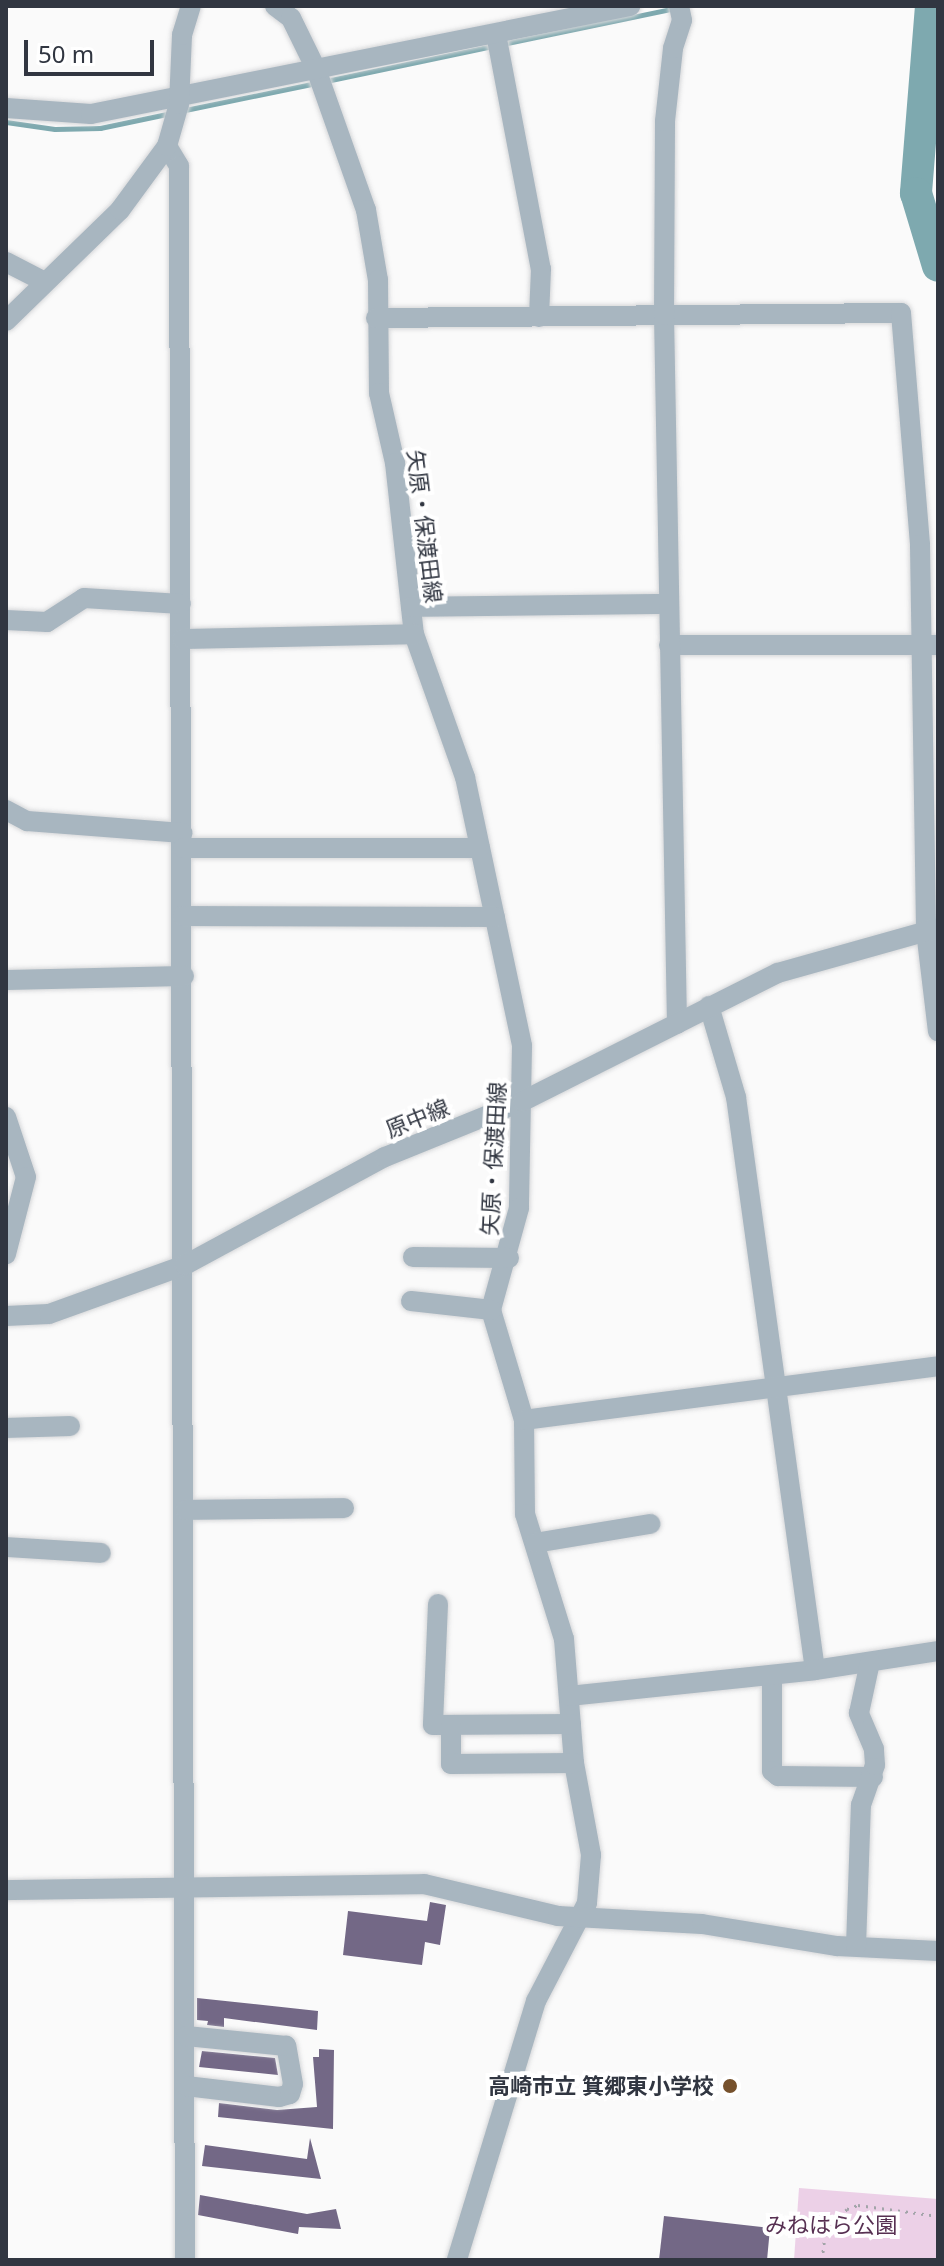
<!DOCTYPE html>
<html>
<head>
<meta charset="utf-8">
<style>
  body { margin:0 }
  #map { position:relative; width:944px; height:2266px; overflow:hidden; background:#fafafa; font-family:"Noto Sans","Noto Sans JP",sans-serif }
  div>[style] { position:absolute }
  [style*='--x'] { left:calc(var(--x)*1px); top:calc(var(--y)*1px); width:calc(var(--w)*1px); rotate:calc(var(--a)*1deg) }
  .green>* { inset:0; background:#ecd0e7 }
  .stream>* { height:5px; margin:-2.5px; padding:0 2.5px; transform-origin:2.5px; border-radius:2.5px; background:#7ea9af }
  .river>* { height:32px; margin:-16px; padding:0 16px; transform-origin:16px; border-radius:16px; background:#7ea9af }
  .building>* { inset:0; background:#736886 }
  .path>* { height:3px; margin-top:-1.5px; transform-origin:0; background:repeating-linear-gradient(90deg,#a2a4a9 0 2px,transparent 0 8px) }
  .roads { filter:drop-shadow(0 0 2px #d6d7d9) drop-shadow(0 0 2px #d6d7d9) }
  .minor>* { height:20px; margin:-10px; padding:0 10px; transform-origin:10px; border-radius:10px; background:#a8b6c0 }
  .dots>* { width:22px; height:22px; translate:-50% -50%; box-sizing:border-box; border:4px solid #fff; border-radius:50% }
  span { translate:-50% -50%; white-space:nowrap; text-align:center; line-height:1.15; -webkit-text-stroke:8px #fff; paint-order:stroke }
  .street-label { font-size:22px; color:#313641 }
  .poi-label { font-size:22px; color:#313641; font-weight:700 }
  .right { translate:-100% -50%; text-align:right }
  .park-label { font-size:22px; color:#573052 }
  .frame { position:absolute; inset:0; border:8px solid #313641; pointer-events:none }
  .scale { position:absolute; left:24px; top:40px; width:130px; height:36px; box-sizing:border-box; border:4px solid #313641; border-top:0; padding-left:10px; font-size:24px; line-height:28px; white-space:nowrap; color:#313641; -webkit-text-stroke:6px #fff; paint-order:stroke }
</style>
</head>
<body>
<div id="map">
  <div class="green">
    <div style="clip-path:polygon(799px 2188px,938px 2199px,938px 2260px,794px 2260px)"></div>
  </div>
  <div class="stream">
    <div style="--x:502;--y:44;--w:178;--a:-11.7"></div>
    <div style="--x:326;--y:81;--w:170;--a:-11.9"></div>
    <div style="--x:185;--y:110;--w:134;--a:-11.6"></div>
    <div style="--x:6;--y:122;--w:49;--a:8.1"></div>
    <div style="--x:55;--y:129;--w:45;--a:-1.3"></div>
    <div style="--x:100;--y:128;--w:73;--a:-11.9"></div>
  </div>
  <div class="river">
    <div style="--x:931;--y:6;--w:188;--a:94.6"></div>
    <div style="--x:916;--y:193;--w:76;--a:73.2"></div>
  </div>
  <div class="building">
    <div style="clip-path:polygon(430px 1902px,446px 1905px,440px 1945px,425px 1942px,422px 1965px,343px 1955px,348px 1911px,427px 1921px)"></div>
    <div style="clip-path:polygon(197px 1998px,318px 2011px,317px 2030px,224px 2018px,224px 2027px,207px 2025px,208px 2021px,197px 2020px)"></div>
    <div style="clip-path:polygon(319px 2049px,334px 2050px,333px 2129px,218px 2117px,219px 2103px,277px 2110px,317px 2107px,313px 2057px,319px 2057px)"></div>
    <div style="clip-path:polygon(202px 2051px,275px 2058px,278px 2075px,199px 2067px)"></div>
    <div style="clip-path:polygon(310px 2138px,321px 2179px,202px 2166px,205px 2145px,307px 2159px)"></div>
    <div style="clip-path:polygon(200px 2195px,307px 2214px,336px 2209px,341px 2229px,299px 2227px,298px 2234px,198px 2215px)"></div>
    <div style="clip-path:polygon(664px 2216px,770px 2228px,767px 2260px,659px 2260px)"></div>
  </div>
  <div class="path">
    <div style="--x:822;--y:2260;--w:25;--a:-83"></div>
    <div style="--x:825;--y:2235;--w:34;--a:-50"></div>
    <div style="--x:847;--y:2209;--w:12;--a:-20"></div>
    <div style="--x:858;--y:2205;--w:81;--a:7.8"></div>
  </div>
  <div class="roads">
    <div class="minor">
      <div style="--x:275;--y:6;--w:20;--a:37"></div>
      <div style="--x:291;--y:18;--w:57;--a:63.9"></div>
      <div style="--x:316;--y:69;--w:150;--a:70.5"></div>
      <div style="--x:366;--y:210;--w:71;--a:80.3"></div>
      <div style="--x:378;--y:280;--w:113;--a:89.5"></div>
      <div style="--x:379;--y:393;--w:72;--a:77.1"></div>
      <div style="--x:395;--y:463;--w:172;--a:83.7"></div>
      <div style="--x:414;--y:634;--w:152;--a:70.4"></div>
      <div style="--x:465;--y:777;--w:275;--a:78"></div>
      <div style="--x:522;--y:1046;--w:162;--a:91.1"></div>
      <div style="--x:519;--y:1208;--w:106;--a:105.4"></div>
      <div style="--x:491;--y:1310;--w:115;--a:73.3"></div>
      <div style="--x:524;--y:1420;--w:94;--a:89.4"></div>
      <div style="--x:525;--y:1514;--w:131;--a:72.7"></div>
      <div style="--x:564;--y:1639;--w:124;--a:85.4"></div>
      <div style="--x:574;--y:1763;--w:94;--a:79.5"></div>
      <div style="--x:591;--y:1855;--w:48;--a:94.8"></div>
      <div style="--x:587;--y:1903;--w:110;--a:117.5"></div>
      <div style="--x:536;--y:2001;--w:271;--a:107"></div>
      <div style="--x:496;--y:34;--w:239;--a:79.2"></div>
      <div style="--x:541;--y:269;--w:48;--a:92.4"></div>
      <div style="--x:6;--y:108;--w:85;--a:4"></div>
      <div style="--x:91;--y:114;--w:550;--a:-11.33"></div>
      <div style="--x:167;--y:146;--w:23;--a:59"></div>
      <div style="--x:179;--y:166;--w:2094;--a:89.84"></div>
      <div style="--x:6;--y:262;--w:44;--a:27.1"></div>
      <div style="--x:376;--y:318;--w:525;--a:-0.55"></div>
      <div style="--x:901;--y:313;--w:233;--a:85.3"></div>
      <div style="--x:920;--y:545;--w:386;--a:89.1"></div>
      <div style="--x:926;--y:931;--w:101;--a:83.2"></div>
      <div style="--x:6;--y:321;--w:159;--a:-44.2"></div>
      <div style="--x:120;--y:210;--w:79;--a:-53.7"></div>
      <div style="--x:167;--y:146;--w:44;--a:-74.1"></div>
      <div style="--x:179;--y:104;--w:69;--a:-87.5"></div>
      <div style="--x:182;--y:35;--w:30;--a:-73"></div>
      <div style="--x:411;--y:607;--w:257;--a:-0.7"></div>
      <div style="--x:6;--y:620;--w:41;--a:2.8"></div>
      <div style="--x:47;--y:622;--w:44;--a:-33"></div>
      <div style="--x:84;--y:598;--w:97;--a:3.5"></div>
      <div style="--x:182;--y:639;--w:232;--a:-1.2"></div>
      <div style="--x:669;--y:645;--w:269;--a:0"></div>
      <div style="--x:6;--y:810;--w:24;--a:28"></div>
      <div style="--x:27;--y:821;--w:156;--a:4.4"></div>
      <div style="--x:183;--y:848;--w:297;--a:0"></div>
      <div style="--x:183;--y:916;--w:312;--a:0.2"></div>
      <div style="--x:6;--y:980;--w:178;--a:-1.3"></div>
      <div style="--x:709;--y:1006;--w:95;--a:73.5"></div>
      <div style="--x:736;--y:1097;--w:578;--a:82.15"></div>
      <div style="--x:677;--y:1024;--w:709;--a:-91.05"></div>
      <div style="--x:664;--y:315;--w:194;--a:-89.7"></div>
      <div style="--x:665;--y:121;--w:73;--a:-83.7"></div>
      <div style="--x:673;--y:48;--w:29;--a:-72"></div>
      <div style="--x:682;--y:20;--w:14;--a:-102"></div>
      <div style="--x:6;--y:1117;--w:63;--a:71.6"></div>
      <div style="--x:26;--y:1177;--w:80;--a:104.6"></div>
      <div style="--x:413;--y:1257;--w:96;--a:0.6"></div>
      <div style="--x:411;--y:1301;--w:81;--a:6.4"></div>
      <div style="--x:6;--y:1316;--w:43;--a:-2.7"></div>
      <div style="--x:49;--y:1314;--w:145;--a:-19.8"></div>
      <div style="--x:185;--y:1265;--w:227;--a:-28.4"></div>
      <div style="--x:385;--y:1157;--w:149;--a:-22.1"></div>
      <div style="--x:523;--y:1101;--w:285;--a:-26.7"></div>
      <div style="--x:778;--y:973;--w:166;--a:-15.7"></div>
      <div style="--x:524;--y:1420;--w:418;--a:-7.4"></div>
      <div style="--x:6;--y:1428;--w:64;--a:-1.8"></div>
      <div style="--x:186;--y:1510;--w:158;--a:-0.7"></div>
      <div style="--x:535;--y:1543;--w:117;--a:-9.4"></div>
      <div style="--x:6;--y:1547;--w:95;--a:3.6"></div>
      <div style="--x:438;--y:1604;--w:121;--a:92.4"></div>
      <div style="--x:433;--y:1725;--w:138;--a:-0.4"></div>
      <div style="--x:772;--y:1675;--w:96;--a:90"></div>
      <div style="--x:772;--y:1771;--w:8;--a:40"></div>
      <div style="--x:778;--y:1776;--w:95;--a:0.6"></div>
      <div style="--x:569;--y:1696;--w:247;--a:-6"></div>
      <div style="--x:815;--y:1670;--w:124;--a:-8.8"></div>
      <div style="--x:451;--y:1725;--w:39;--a:90"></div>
      <div style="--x:451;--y:1764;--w:123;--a:-0.5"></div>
      <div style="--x:6;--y:1890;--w:418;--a:-0.8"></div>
      <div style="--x:424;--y:1884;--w:138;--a:13.4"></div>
      <div style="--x:558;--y:1916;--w:144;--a:3.2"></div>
      <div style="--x:702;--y:1924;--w:137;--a:9.3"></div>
      <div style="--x:837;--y:1946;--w:101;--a:2.8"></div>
      <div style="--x:856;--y:1946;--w:141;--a:-88"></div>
      <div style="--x:861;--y:1805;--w:42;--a:-70.7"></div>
      <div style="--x:875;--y:1765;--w:16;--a:-94"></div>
      <div style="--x:874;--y:1749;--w:39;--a:-113"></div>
      <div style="--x:859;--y:1713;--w:52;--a:-77.8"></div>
      <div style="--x:186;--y:2086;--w:94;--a:6.7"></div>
      <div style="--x:279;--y:2097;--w:11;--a:-15"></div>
      <div style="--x:290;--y:2094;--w:10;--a:-73"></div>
      <div style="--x:293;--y:2084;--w:39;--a:-100"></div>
      <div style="--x:286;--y:2046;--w:100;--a:-174.3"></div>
    </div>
  </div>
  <div class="dots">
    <div style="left:730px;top:2086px;background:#76512c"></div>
  </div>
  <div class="street-label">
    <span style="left:425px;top:526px;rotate:83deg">矢原・保渡田線</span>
    <span style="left:417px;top:1118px;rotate:-22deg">原中線</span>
    <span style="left:493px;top:1159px;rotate:-87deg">矢原・保渡田線</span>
  </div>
  <div class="poi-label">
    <span class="right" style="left:714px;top:2086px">高崎市立 箕郷東小学校</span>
  </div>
  <div class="park-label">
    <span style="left:831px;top:2225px">みねはら公園</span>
  </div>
  <div class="frame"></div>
  <div class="scale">50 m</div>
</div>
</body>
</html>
